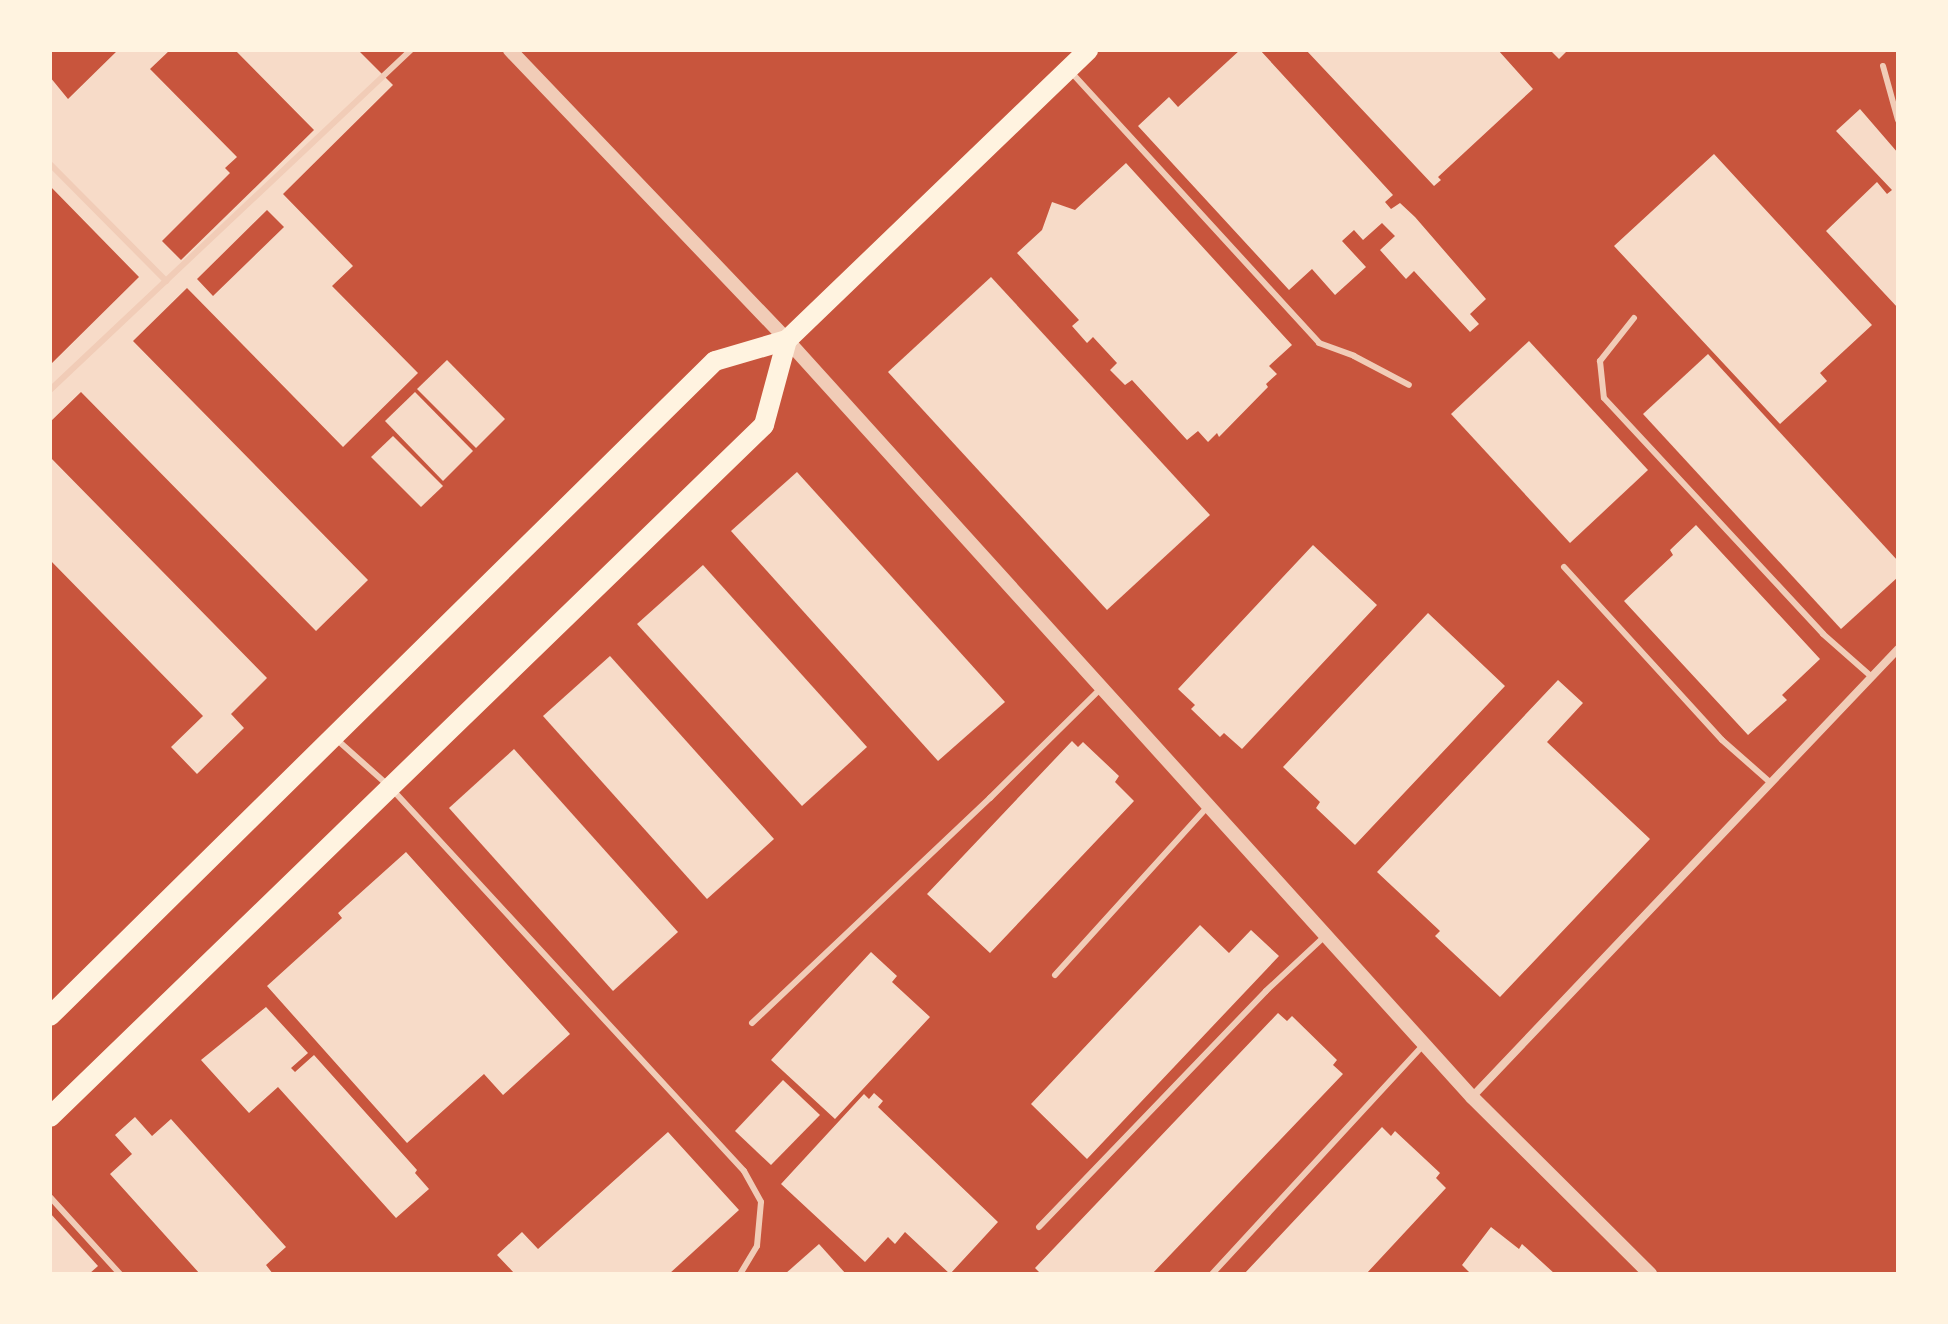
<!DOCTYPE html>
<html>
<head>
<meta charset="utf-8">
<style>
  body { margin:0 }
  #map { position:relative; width:1948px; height:1324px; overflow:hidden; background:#c8553d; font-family:"Noto Sans",sans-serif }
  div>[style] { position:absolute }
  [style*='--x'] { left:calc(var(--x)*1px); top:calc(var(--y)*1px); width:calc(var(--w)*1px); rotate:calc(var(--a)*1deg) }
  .building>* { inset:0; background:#f7dbc8 }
  .service>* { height:6px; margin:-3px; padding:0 3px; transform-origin:3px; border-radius:3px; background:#f1ccb7 }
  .minor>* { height:8px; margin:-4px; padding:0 4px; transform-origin:4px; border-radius:4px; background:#f1ccb7 }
  .tertiary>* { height:14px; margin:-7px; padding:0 7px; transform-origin:7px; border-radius:7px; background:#f1ccb7 }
  .primary>* { height:20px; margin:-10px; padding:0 10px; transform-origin:10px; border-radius:10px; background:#fff3e0 }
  span { translate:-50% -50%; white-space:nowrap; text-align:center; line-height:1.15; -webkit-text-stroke:6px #fff3e0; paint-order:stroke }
  .frame { position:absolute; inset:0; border:52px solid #fff3e0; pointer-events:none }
</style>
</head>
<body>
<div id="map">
  <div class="building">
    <div style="clip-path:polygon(evenodd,118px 50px,170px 50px,150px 69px,237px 157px,225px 168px,230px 173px,162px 241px,181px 260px,314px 130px,235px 50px,358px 50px,393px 85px,283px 194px,353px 266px,332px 286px,418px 373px,343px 447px,187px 288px,133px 341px,368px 580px,316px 631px,81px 392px,50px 422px,50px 365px,139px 277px,50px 186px,50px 77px,68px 99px,118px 50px,267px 210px,284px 227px,213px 296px,197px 279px,267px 210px)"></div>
    <div style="clip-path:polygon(1240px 50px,1260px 50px,1393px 195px,1385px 202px,1391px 209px,1400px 203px,1415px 217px,1486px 299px,1470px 314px,1479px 324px,1470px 332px,1414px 271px,1406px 279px,1380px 250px,1395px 236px,1382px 223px,1363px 240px,1354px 230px,1342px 241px,1366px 267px,1335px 295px,1312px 269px,1289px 290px,1138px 126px,1169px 97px,1178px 107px)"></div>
    <div style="clip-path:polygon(1306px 50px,1498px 50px,1533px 89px,1438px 177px,1441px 180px,1434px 186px)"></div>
    <div style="clip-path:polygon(1550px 50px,1568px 50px,1559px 59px)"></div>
    <div style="clip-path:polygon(1860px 109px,1898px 153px,1898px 308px,1826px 231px,1877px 182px,1887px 194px,1892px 190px,1836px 131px)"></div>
    <div style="clip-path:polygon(1714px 154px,1872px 325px,1820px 373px,1827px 381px,1780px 424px,1614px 246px)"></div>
    <div style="clip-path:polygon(1126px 163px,1292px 345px,1269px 366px,1277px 374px,1266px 384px,1268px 387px,1219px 437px,1217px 433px,1208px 442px,1198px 431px,1187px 440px,1132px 380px,1125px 385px,1110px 370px,1117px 363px,1093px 337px,1087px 343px,1072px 326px,1079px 320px,1017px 253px,1042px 230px,1052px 202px,1075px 210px)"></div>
    <div style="clip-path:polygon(991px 277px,1210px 515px,1107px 610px,888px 372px)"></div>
    <div style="clip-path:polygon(1529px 341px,1648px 470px,1570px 543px,1451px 414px)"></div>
    <div style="clip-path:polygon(1708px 354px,1898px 561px,1898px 577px,1841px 629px,1643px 414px)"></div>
    <div style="clip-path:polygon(447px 360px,505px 419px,476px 448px,417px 389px)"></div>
    <div style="clip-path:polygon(415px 392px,473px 451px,443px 481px,385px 421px)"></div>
    <div style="clip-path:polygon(393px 436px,443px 486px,421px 507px,371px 457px)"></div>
    <div style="clip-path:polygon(50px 457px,267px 678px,231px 714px,244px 728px,197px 774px,171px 747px,203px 716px,50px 560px)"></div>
    <div style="clip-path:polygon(797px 472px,1005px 702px,938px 761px,731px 531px)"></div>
    <div style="clip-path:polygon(1696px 525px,1820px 659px,1782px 695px,1787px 700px,1748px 735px,1624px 601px,1673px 555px,1670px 550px)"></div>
    <div style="clip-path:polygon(1313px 545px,1377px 605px,1242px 749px,1224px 733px,1220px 737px,1191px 709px,1195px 705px,1178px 689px)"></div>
    <div style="clip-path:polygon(703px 565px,867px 747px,802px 806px,637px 624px)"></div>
    <div style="clip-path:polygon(1428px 613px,1505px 686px,1355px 845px,1316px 808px,1320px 802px,1283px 767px)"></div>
    <div style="clip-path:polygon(610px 656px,774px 839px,707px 899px,543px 716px)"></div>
    <div style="clip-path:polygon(1558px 680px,1583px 703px,1547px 742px,1650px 839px,1500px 997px,1435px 936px,1440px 931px,1377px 872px)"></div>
    <div style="clip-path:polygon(1072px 741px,1078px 747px,1083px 742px,1119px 776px,1115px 782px,1134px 801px,990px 953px,927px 894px)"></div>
    <div style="clip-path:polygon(514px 749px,678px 932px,613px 991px,449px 808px)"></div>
    <div style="clip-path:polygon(406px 852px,570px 1034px,503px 1095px,484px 1074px,407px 1143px,267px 986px,342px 918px,338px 913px)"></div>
    <div style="clip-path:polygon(1200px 925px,1229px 953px,1251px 930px,1279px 956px,1087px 1159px,1031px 1104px)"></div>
    <div style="clip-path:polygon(871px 952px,897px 976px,892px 982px,930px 1017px,835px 1119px,771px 1060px)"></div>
    <div style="clip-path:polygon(266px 1007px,308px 1053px,291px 1068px,295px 1072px,314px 1055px,417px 1170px,415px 1173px,429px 1189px,396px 1218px,278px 1087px,249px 1113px,201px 1060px)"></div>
    <div style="clip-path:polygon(1278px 1013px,1287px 1021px,1292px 1016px,1337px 1060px,1333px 1065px,1343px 1074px,1152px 1274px,1041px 1274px,1035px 1268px)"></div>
    <div style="clip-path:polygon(783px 1080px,820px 1115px,771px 1165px,735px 1131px)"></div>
    <div style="clip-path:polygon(874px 1093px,883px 1101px,878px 1107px,998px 1222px,950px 1274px,905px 1232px,895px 1244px,888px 1237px,865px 1262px,781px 1184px,864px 1094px,869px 1099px)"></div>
    <div style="clip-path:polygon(135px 1117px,152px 1136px,171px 1119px,286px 1247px,266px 1265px,273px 1274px,200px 1274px,110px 1174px,132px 1154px,115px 1135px)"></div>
    <div style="clip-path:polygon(1382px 1127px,1391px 1136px,1395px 1131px,1440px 1173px,1436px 1178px,1446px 1188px,1366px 1274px,1244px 1274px)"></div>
    <div style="clip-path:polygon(668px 1132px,739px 1210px,669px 1274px,515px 1274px,497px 1255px,522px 1232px,538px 1249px)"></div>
    <div style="clip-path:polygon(50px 1213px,98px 1266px,89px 1274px,50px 1274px)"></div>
    <div style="clip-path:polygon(1491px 1227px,1519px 1249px,1522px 1244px,1555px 1274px,1471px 1274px,1462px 1265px)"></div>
    <div style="clip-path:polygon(819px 1244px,846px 1274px,785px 1274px)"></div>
  </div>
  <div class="service">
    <div style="--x:1883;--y:66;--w:56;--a:74.5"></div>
    <div style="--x:1071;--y:72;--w:367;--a:47.5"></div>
    <div style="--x:1319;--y:343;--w:37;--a:20"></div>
    <div style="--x:1354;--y:356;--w:62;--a:27.8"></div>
    <div style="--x:50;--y:164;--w:165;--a:45.2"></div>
    <div style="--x:1634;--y:318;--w:55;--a:128.3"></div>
    <div style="--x:1600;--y:361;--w:37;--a:84"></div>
    <div style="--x:1604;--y:398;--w:322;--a:47.1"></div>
    <div style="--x:1823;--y:634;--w:65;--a:41.3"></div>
    <div style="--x:50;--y:390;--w:496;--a:-43.3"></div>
    <div style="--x:1564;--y:567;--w:234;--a:47.6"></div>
    <div style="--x:1722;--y:740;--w:65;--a:41.3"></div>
    <div style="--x:335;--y:738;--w:74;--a:41.7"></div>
    <div style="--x:390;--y:787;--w:522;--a:47.33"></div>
    <div style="--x:744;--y:1171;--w:35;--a:61"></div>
    <div style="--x:761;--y:1202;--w:44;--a:95.2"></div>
    <div style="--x:757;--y:1246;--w:33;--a:121"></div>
    <div style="--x:1055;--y:975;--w:228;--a:-47.8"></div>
    <div style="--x:752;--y:1023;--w:328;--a:-43.4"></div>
    <div style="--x:990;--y:798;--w:156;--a:-44.7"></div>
    <div style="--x:50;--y:1197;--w:104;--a:47.7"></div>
    <div style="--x:1039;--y:1227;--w:327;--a:-46.1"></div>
    <div style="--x:1266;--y:991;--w:82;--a:-43"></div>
    <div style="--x:1212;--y:1274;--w:313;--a:-47.3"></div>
  </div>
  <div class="minor">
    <div style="--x:1472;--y:1097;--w:618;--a:-46.44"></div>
  </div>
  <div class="tertiary">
    <div style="--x:510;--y:50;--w:401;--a:46.3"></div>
    <div style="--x:787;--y:340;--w:1021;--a:47.86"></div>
    <div style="--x:1472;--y:1097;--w:251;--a:44.8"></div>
  </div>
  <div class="primary">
    <div style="--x:50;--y:1016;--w:933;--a:-44.57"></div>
    <div style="--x:715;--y:361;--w:75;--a:-16.3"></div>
    <div style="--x:787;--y:340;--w:418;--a:-43.9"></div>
    <div style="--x:50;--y:1117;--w:994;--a:-44.1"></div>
    <div style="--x:764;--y:425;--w:88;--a:-74.9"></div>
  </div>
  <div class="frame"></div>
</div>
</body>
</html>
